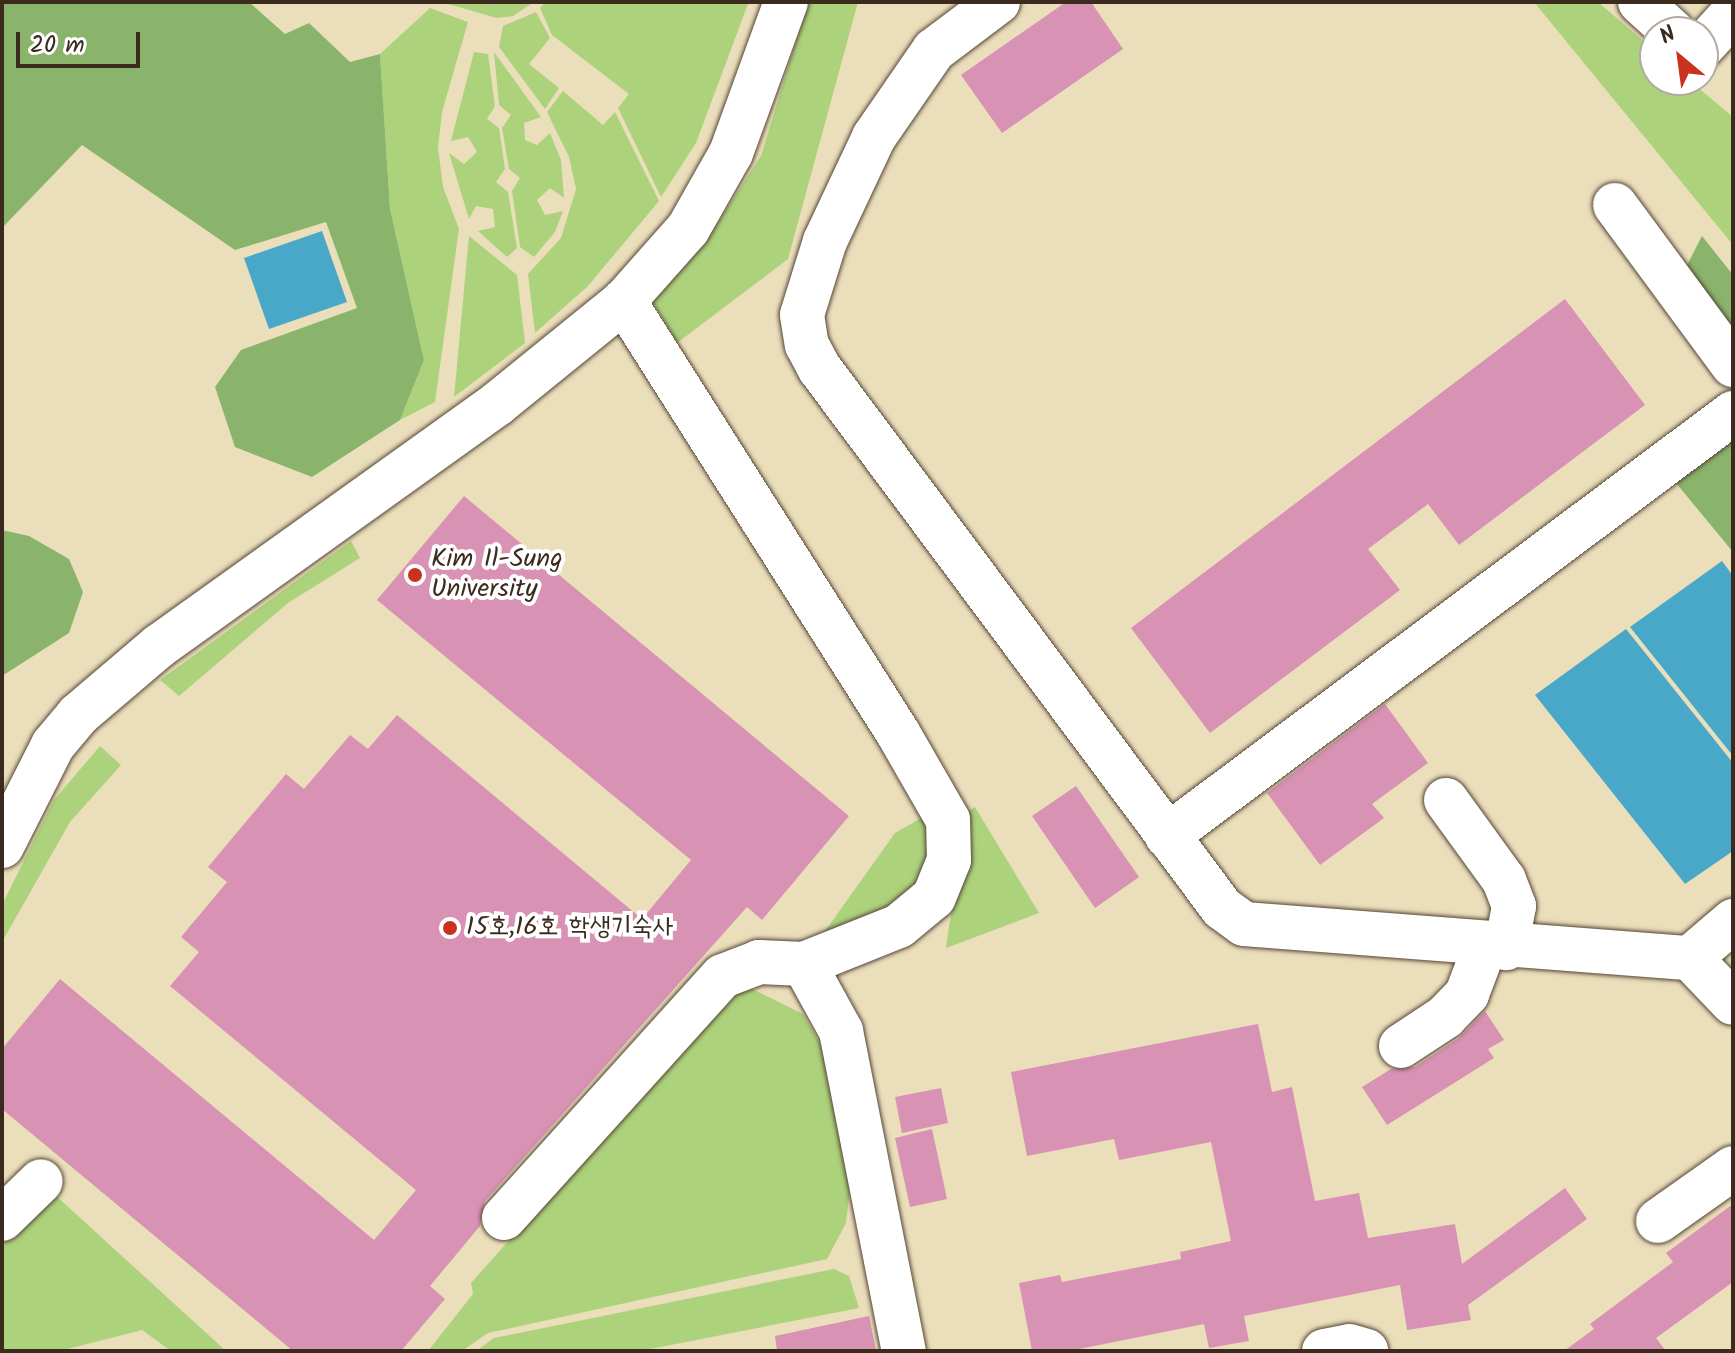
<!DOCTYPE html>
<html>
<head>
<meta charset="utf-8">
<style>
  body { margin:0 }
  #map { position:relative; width:1735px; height:1353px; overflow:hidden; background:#ebdebb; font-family:Kalam,"Poor Story",sans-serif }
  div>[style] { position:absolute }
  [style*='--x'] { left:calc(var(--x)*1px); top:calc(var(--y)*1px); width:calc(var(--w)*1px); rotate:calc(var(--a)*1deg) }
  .green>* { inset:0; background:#add27c }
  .forest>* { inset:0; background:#8ab46c }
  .water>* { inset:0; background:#49a8c8 }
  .building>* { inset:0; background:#d892b3 }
  .roads { filter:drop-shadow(0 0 2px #554536) drop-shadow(0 0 2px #554536) }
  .minor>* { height:44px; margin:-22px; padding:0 22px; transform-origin:22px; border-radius:22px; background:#fff }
  .dots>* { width:22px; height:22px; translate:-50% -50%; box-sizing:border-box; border:4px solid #fff; border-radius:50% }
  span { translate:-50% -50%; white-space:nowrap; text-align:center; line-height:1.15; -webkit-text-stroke:8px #fff; paint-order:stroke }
  .poi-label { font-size:26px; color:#3b2a1e }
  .left { translate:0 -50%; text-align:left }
  .frame { position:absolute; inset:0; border:4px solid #3b2a1e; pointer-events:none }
  .north { position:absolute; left:1639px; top:16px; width:80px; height:80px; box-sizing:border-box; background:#fff; border:2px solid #b1aaa5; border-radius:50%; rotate:331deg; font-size:22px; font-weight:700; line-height:32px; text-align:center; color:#3b2a1e }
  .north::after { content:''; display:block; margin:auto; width:28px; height:36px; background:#c8321e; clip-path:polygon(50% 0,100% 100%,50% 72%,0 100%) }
  .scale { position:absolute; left:16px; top:32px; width:124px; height:36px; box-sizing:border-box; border:4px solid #3b2a1e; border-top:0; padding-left:10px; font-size:24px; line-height:28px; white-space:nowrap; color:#3b2a1e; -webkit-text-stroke:6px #fff; paint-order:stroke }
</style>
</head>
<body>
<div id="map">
  <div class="green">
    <div style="clip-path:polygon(441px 2px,534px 2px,513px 16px,497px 18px)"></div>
    <div style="clip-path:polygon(545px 2px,748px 4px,696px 143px,661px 197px,618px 108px,629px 94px,552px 35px,540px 8px)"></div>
    <div style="clip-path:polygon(808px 2px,858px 2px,788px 259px,677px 343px,653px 302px,705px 242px,761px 156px)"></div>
    <div style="clip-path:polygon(1534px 2px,1598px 2px,1655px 51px,1655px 80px,1689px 80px,1733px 117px,1733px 245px)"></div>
    <div style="clip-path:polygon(430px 8px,468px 22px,442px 112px,438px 148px,443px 187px,459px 229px,435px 402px,400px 420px,424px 360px,390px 209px,380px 54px)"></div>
    <div style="clip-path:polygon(536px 12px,550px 38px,529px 64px,559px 88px,545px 109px,499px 47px,503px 26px)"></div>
    <div style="clip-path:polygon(474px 52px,488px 54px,495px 106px,487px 119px,499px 128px,505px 169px,496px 182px,508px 192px,517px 248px,507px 257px,478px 231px,495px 227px,493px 209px,476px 206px,469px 219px,449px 153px,464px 164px,477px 152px,468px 137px,451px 141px)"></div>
    <div style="clip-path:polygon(494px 52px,541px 117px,524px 123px,525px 140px,537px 145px,550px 133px,561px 160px,564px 198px,550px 188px,537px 200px,545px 215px,563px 211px,555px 232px,534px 257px,520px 247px,512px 191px,520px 178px,509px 169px,502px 128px,511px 115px,499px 105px)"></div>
    <div style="clip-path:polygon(563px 91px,603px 125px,615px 112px,659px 201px,588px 286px,535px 333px,528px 274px,561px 238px,576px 189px,569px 157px,547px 112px)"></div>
    <div style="clip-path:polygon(469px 236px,517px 275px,525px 343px,454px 397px)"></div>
    <div style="clip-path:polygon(351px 541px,360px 558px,288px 603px,179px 696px,160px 680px)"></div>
    <div style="clip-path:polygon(100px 746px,121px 765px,70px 822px,2px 942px,2px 905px,54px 800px)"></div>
    <div style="clip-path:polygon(975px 807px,1039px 913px,946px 948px,961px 844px,960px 816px)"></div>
    <div style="clip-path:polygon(923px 817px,934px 847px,926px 878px,888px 916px,823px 934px,895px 833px)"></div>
    <div style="clip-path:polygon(746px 986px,803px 1014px,829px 1059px,851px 1181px,846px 1223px,827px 1259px,488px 1333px,462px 1351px,428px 1351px,473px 1294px,471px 1283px,732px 991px)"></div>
    <div style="clip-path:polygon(54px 1194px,226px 1351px,171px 1351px,142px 1330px,60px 1351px,2px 1351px,2px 1245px)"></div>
    <div style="clip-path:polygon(834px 1269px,849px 1276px,859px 1308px,640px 1351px,476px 1351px,494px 1338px)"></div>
  </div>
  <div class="forest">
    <div style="clip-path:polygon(2px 2px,249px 2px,285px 34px,309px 23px,350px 62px,380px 54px,390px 209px,424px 360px,400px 420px,312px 477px,235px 447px,215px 387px,241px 350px,357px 308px,326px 222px,235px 250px,82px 145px,2px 228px)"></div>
    <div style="clip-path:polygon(1702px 236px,1733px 275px,1733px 343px,1684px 271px)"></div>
    <div style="clip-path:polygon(1733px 435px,1733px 552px,1676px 483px)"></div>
    <div style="clip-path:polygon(2px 530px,29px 536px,69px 559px,83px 592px,69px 633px,2px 676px)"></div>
  </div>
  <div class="water">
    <div style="clip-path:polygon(322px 231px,347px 302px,269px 329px,244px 258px)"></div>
    <div style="clip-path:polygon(1722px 561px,1733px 576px,1733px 756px,1630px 627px)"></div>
    <div style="clip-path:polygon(1626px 629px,1733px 763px,1733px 851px,1685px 884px,1535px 695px)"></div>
  </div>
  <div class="building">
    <div style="clip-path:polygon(1066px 2px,1091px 2px,1123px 49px,1002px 133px,961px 75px)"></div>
    <div style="clip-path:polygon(1565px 299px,1645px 405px,1459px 545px,1428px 504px,1368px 549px,1400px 590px,1210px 733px,1131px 628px)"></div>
    <div style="clip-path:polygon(464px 496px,849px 816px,762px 920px,747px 907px,485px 1201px,480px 1226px,430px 1286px,445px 1299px,401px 1351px,293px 1351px,2px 1109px,2px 1049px,60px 979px,374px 1240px,416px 1190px,170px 986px,199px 952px,181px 937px,227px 882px,208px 867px,286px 774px,304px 789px,350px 735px,368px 749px,397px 715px,642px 919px,691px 860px,377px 600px)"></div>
    <div style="clip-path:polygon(1385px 704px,1428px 763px,1372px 804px,1384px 818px,1320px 865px,1267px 793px)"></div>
    <div style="clip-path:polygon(1076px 786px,1139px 877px,1095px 908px,1032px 816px)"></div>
    <div style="clip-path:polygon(1485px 1011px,1504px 1040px,1488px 1049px,1494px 1058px,1387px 1125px,1362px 1087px,1391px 1069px,1415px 1067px,1459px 1038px)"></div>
    <div style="clip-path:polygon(1258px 1024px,1272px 1092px,1292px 1087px,1315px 1201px,1359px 1193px,1368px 1238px,1455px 1224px,1462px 1264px,1565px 1188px,1587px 1219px,1468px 1305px,1471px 1320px,1407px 1330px,1400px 1285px,1244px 1316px,1249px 1341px,1209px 1348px,1204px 1324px,1069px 1351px,1032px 1351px,1019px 1283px,1060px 1275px,1062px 1282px,1181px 1259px,1180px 1252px,1231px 1241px,1211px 1142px,1119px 1160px,1114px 1139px,1027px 1156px,1011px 1072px)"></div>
    <div style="clip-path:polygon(941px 1088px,948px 1123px,902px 1133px,895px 1097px)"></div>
    <div style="clip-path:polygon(932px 1129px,947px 1199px,910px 1207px,895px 1138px)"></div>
    <div style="clip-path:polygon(1733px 1204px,1733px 1282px,1656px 1338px,1666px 1351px,1564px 1351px,1594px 1329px,1590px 1324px,1673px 1262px,1666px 1253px)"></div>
    <div style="clip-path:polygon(869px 1316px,876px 1351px,777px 1351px,775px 1336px)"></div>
  </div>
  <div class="roads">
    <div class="minor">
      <div style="--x:998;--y:2;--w:80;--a:143.1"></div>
      <div style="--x:934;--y:50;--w:106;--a:124.6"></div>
      <div style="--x:874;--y:137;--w:115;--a:115.2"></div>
      <div style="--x:825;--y:241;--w:77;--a:107.3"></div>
      <div style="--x:802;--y:315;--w:30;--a:81"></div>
      <div style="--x:807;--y:345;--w:27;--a:62"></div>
      <div style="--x:820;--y:369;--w:672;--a:53.28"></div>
      <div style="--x:1222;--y:908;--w:27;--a:36"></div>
      <div style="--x:1244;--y:924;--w:447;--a:4.4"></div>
      <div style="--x:1690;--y:958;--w:62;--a:46.3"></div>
      <div style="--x:1640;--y:2;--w:45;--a:42.3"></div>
      <div style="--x:1703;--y:46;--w:45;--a:-47.7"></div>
      <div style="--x:1615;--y:205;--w:199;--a:53.6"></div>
      <div style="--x:1446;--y:800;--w:99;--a:54.1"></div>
      <div style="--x:1504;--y:880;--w:28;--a:69"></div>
      <div style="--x:1514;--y:906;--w:43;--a:100.8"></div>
      <div style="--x:1167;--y:836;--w:707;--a:-36.77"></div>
      <div style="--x:2;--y:846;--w:113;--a:-63.2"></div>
      <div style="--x:53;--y:745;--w:39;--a:-50"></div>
      <div style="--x:78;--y:715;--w:106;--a:-40.4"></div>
      <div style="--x:159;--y:646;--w:416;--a:-35.6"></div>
      <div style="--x:497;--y:404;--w:164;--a:-39"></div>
      <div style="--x:624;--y:301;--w:96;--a:-48.4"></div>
      <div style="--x:688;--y:229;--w:87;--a:-60.5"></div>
      <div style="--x:731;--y:153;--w:161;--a:-70"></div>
      <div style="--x:1690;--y:958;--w:57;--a:-40.7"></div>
      <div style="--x:804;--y:964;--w:77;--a:61.1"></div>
      <div style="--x:841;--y:1031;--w:326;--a:78.9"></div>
      <div style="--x:1401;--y:1046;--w:53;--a:-33.4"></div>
      <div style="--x:1445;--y:1017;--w:32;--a:-46"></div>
      <div style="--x:1467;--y:994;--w:51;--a:-69.4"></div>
      <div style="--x:504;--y:1218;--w:326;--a:-47.9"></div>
      <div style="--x:723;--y:976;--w:39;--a:-21"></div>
      <div style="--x:759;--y:962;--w:45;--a:2.5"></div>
      <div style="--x:804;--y:964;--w:102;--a:-21.8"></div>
      <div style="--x:899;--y:926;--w:45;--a:-39.6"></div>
      <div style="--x:934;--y:897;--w:40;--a:-68"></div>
      <div style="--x:949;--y:860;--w:40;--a:-91.4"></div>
      <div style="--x:948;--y:820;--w:100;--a:-119.9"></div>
      <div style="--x:898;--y:733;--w:512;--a:-122.39"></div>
      <div style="--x:2;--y:1219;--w:54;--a:-44.3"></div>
      <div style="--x:1658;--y:1221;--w:92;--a:-35.2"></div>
      <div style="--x:1324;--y:1351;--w:25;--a:-11"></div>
      <div style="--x:1349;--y:1346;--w:18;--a:16"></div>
    </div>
  </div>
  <div class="dots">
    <div style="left:415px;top:575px;background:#c8321e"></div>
    <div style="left:450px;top:928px;background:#c8321e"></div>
  </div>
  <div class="poi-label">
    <span class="left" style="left:431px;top:575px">Kim Il-Sung<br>University</span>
    <span class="left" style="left:466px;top:928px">15호,16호 학생기숙사</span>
  </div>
  <div class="frame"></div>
  <div class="north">N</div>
  <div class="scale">20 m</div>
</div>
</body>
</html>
